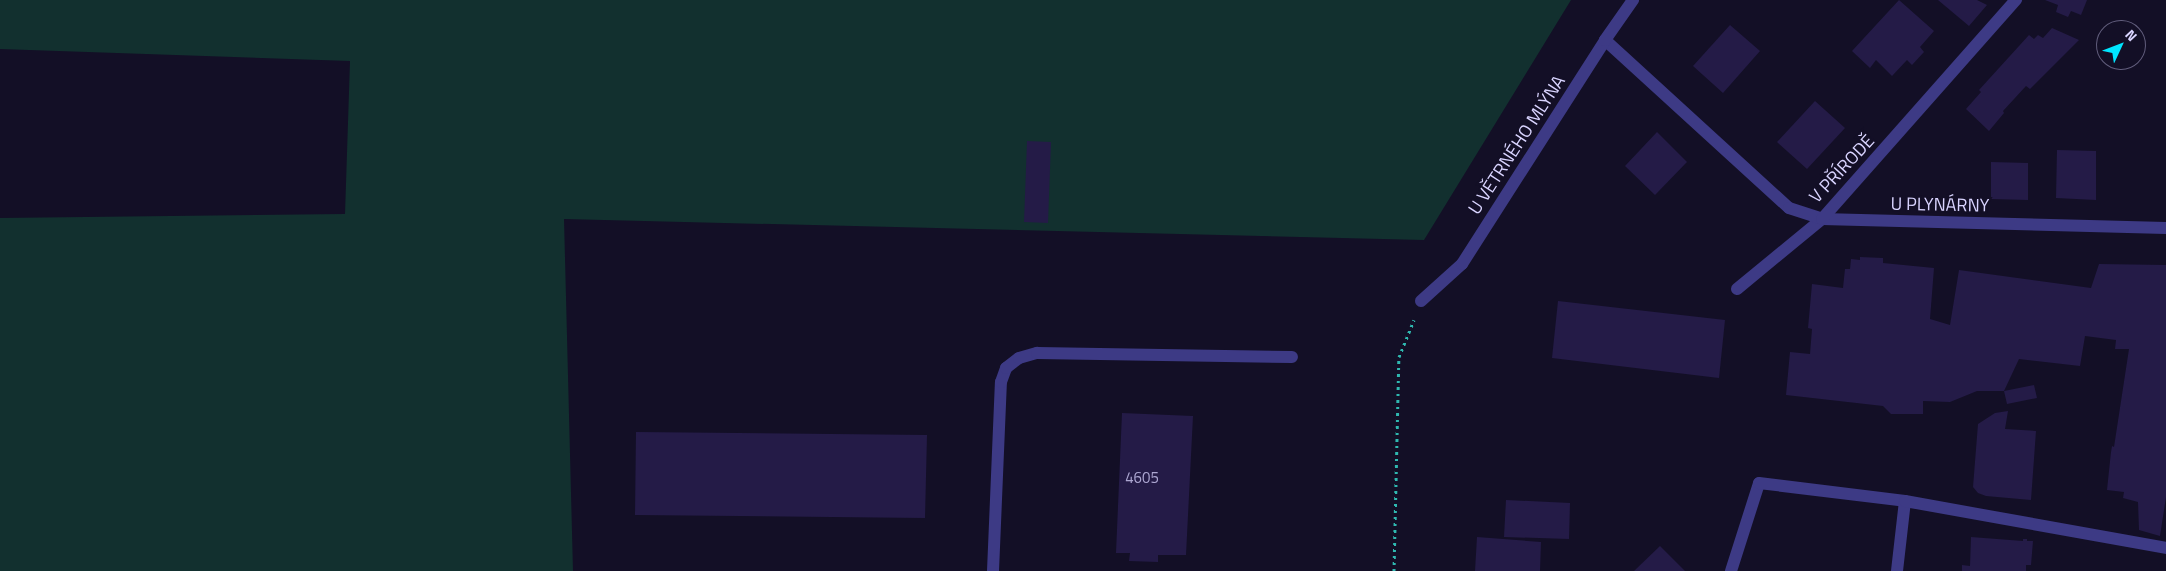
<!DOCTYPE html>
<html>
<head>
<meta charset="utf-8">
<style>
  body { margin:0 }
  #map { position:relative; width:2166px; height:571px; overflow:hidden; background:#130f26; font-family:"Titillium Web",sans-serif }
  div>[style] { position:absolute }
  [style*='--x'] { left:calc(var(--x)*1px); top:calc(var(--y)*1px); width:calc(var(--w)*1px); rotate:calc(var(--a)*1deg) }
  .green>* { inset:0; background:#12302f }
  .building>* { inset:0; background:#241b47 }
  .path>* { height:3px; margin-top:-1.5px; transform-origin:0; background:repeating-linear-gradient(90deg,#2fb8b0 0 2.5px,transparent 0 6.5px) }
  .service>* { height:12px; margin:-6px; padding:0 6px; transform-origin:6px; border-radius:6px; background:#3d3a85 }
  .minor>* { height:12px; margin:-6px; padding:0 6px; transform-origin:6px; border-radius:6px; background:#3d3a85 }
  span { translate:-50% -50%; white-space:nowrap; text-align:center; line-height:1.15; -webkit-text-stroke:4px #130f26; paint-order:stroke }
  .number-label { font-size:15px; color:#aca6d1 }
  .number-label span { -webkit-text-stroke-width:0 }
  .street-label { font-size:18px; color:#d9d4ff }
  .north { position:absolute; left:2096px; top:20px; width:50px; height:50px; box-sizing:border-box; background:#130f26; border:1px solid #625e7d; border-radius:50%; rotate:47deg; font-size:14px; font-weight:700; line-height:20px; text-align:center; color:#d9d4ff }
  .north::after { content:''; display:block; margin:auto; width:18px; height:22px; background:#00e5ff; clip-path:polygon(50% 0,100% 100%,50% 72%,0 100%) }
</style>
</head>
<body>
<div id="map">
  <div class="green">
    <div style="clip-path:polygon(0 0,1571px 0,1424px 240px,564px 219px,573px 571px,0 571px,0 218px,345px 214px,350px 61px,0 49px)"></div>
  </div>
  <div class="building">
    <div style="clip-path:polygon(1899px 0,1934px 31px,1920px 47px,1924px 52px,1912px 65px,1907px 60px,1892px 76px,1876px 60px,1870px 68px,1852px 51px)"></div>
    <div style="clip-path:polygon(1938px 0,1977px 0,1987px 5px,1969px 26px)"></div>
    <div style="clip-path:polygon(2045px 0,2087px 0,2081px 15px,2071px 11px,2068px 17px,2056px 12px,2058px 5px)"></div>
    <div style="clip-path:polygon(1730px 25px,1760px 51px,1723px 93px,1693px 66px)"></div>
    <div style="clip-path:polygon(2052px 28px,2079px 40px,2030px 89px,2026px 86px,2003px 111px,2004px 113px,1989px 131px,1966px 109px,1981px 92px,1979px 90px,2029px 35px,2034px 39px,2038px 35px,2043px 38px)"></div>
    <div style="clip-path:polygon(1815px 101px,1845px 128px,1807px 169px,1777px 142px)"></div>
    <div style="clip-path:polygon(1657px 132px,1687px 162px,1655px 195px,1625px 166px)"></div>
    <div style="clip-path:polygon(1027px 141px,1051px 142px,1048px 223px,1024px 222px)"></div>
    <div style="clip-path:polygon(2057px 150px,2096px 151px,2096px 200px,2056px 198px)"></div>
    <div style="clip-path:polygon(1991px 162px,2028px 163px,2028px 200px,1991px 199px)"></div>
    <div style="clip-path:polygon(1860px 257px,1883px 258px,1883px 263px,1934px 268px,1930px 319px,1950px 325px,1959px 270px,2091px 288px,2099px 264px,2166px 265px,2166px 497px,2160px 536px,2139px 530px,2138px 502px,2123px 498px,2124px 492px,2107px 490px,2111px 452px,2112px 446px,2114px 447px,2129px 349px,2115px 349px,2116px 340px,2085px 336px,2080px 366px,2019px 359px,2004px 391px,1977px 391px,1950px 402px,1923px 401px,1923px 414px,1891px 414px,1883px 406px,1786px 395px,1790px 352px,1810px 354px,1812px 329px,1808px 328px,1812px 284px,1843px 288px,1845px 269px,1850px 269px,1851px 259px,1860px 260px)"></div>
    <div style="clip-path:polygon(1558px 301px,1725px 320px,1719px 378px,1552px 358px)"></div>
    <div style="clip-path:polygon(2034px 385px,2037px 398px,2007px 404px,2004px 391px)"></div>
    <div style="clip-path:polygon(2008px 411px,2005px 429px,2036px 431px,2031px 500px,1986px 496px,1978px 493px,1973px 487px,1978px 424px,1995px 413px)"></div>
    <div style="clip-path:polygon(1122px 413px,1193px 416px,1186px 555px,1158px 555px,1158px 562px,1129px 561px,1130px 553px,1116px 553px)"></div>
    <div style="clip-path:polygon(636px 432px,927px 435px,925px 518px,635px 515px)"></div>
    <div style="clip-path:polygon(1506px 500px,1570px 503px,1569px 539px,1504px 537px)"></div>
    <div style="clip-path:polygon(1477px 537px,1541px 542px,1540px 571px,1475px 571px)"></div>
    <div style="clip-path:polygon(1971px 537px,2023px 541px,2023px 539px,2027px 539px,2027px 541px,2033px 541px,2031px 565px,2026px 565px,2026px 571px,1962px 571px,1962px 565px,1970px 566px)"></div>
    <div style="clip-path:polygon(1660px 546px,1685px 571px,1634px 571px)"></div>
  </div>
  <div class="path">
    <div style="--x:1394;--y:571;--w:214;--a:-88.7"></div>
    <div style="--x:1399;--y:357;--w:40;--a:-68"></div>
  </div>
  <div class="service">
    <div style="--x:1737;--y:289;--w:110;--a:-39.5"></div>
    <div style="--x:993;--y:571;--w:189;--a:-87.6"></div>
    <div style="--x:1001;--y:382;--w:15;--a:-70"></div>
    <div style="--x:1006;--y:368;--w:16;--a:-38"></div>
    <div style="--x:1019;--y:358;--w:19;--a:-16"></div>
    <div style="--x:1037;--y:353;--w:255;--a:0.9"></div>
    <div style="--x:1731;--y:571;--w:92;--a:-72.3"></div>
    <div style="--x:1759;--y:483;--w:147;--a:7"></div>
    <div style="--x:1897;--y:571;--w:70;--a:-83.5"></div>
    <div style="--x:1905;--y:501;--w:265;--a:10.2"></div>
  </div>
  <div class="minor">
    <div style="--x:1605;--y:40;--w:249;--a:42.4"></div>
    <div style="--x:1789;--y:208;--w:35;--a:18"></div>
    <div style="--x:1822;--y:219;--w:344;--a:1.5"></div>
    <div style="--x:1822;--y:219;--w:293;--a:-48.5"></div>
    <div style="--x:1421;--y:301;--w:55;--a:-42.1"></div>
    <div style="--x:1462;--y:264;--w:266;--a:-57.4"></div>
    <div style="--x:1605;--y:40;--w:49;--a:-55"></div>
  </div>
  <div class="number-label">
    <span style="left:1142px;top:478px">4605</span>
  </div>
  <div class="street-label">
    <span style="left:1517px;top:145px;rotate:-57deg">U VĚTRNÉHO MLÝNA</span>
    <span style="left:1842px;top:169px;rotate:-47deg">V PŘÍRODĚ</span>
    <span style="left:1940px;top:205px;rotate:1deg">U PLYNÁRNY</span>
  </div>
  <div class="north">N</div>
</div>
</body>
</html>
